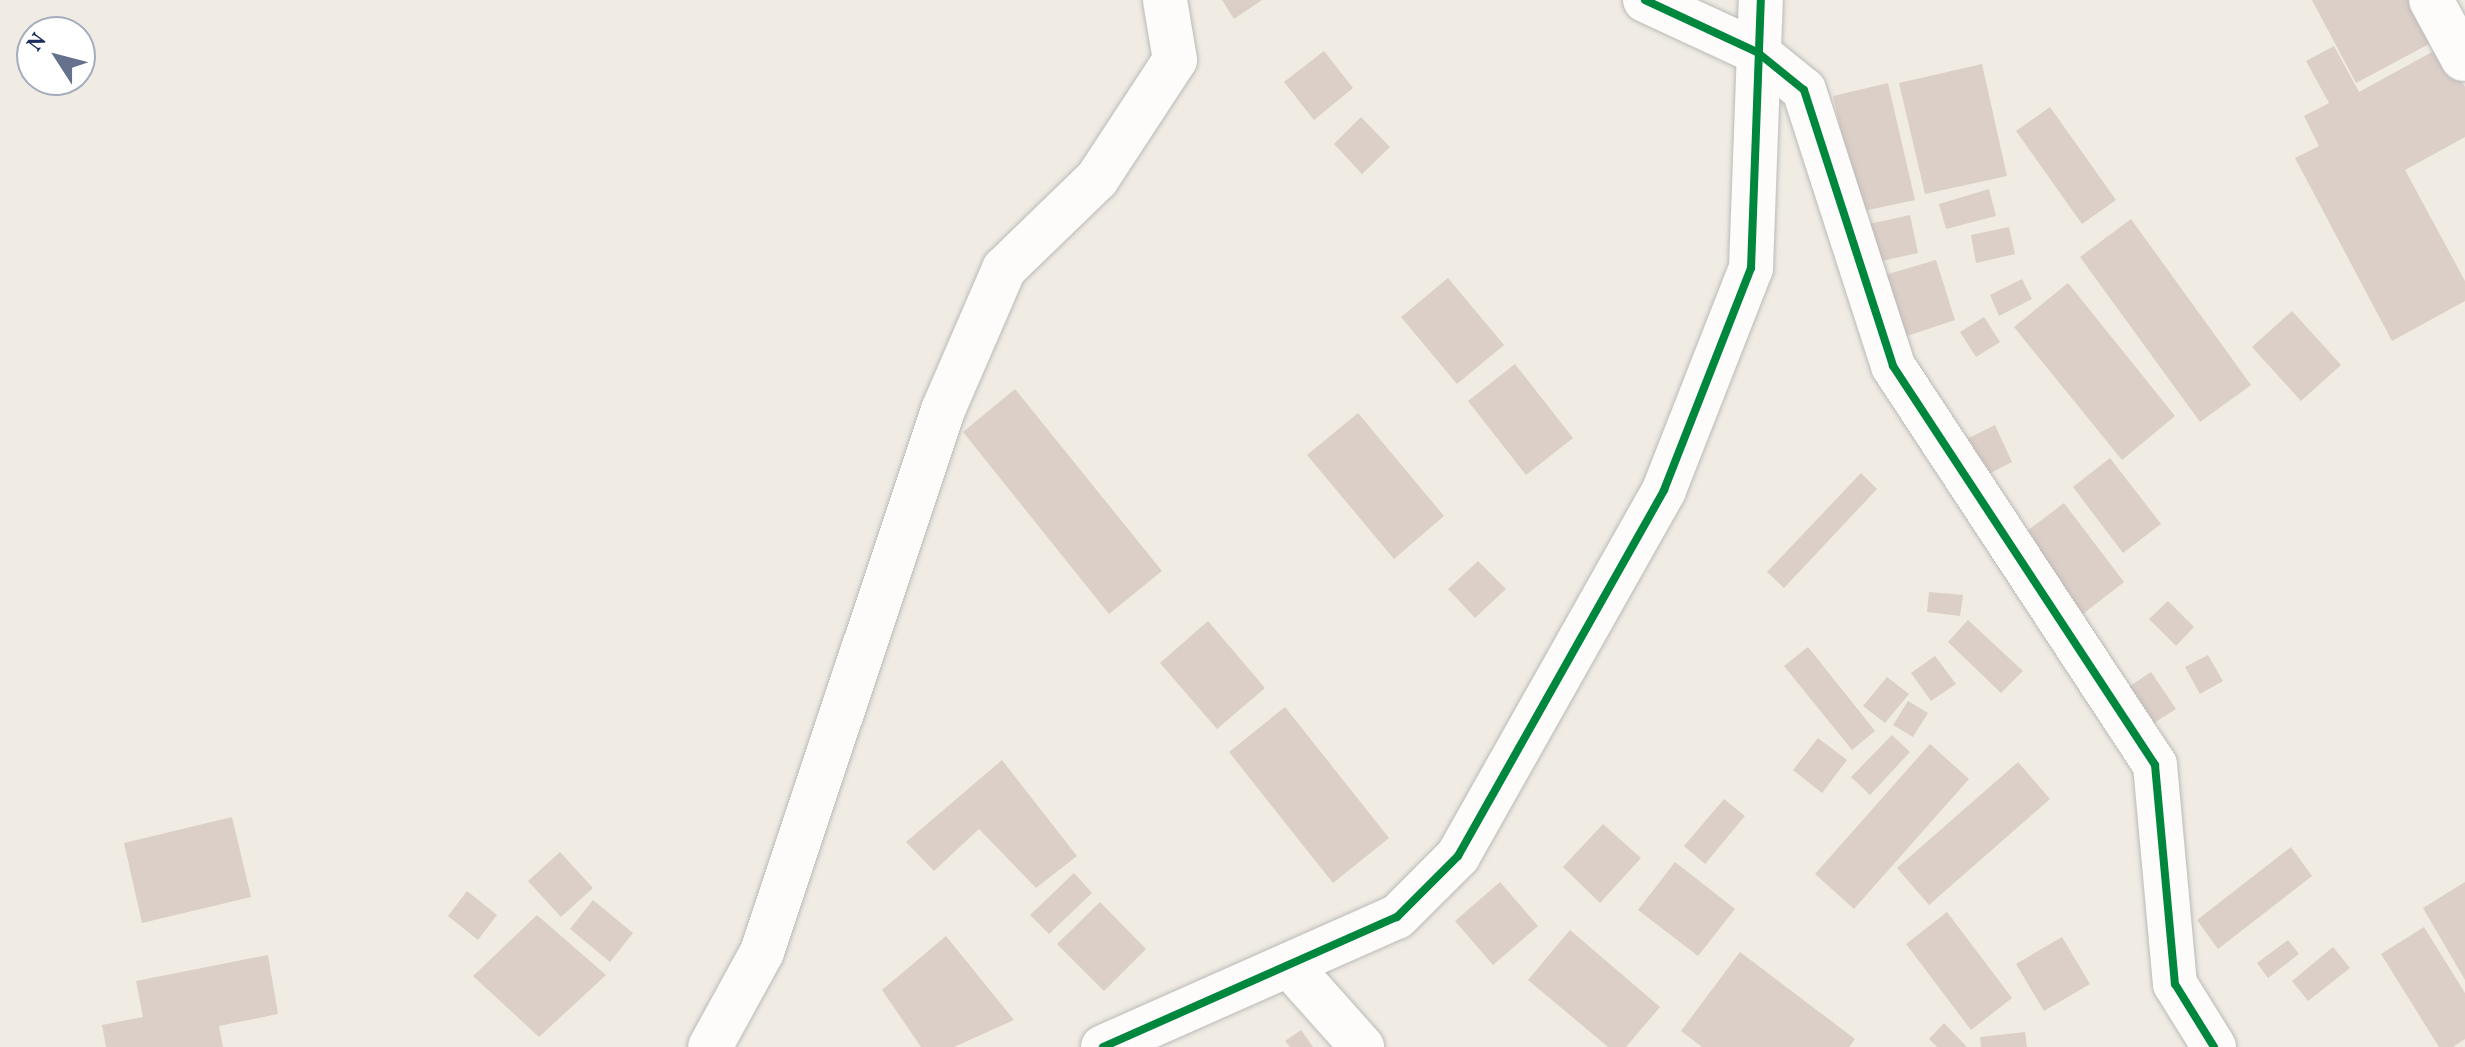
<!DOCTYPE html>
<html>
<head>
<meta charset="utf-8">
<style>
  body { margin:0 }
  #map { position:relative; width:2465px; height:1047px; overflow:hidden; background:#f0ece3; font-family:Vollkorn,serif }
  div>[style] { position:absolute }
  [style*='--x'] { left:calc(var(--x)*1px); top:calc(var(--y)*1px); width:calc(var(--w)*1px); rotate:calc(var(--a)*1deg) }
  .building>* { inset:0; background:#dccfc7 }
  .roads { filter:drop-shadow(0 0 2px #bbbab9) drop-shadow(0 0 2px #bbbab9) }
  .street>* { height:44px; margin:-22px; padding:0 22px; transform-origin:22px; border-radius:22px; background:#fdfcfb }
  .cycleway>* { height:8px; margin:-4px; padding:0 4px; transform-origin:4px; border-radius:4px; background:#00873e }
  span { translate:-50% -50%; white-space:nowrap; text-align:center; line-height:1.15; -webkit-text-stroke:6px #fff; paint-order:stroke }
  .north { position:absolute; left:16px; top:16px; width:80px; height:80px; box-sizing:border-box; background:#fff; border:2px solid #a4acbf; border-radius:50%; rotate:306deg; font-size:22px; font-weight:700; line-height:32px; text-align:center; color:#1b2f5e }
  .north::after { content:''; display:block; margin:auto; width:28px; height:36px; background:#66718d; clip-path:polygon(50% 0,100% 100%,50% 72%,0 100%) }
</style>
</head>
<body>
<div id="map">
  <div class="building">
    <div style="clip-path:polygon(1222px 0,1262px 0,1234px 19px)"></div>
    <div style="clip-path:polygon(2312px 0,2425px 0,2444px 36px,2356px 83px)"></div>
    <div style="clip-path:polygon(2334px 46px,2359px 92px,2443px 46px,2465px 87px,2465px 137px,2405px 170px,2465px 281px,2465px 301px,2392px 341px,2295px 158px,2319px 146px,2304px 116px,2329px 103px,2306px 61px)"></div>
    <div style="clip-path:polygon(1324px 51px,1353px 88px,1314px 120px,1284px 82px)"></div>
    <div style="clip-path:polygon(1982px 64px,2007px 176px,1925px 194px,1899px 83px)"></div>
    <div style="clip-path:polygon(1888px 83px,1915px 200px,1859px 212px,1833px 96px)"></div>
    <div style="clip-path:polygon(2050px 107px,2116px 200px,2082px 224px,2016px 131px)"></div>
    <div style="clip-path:polygon(1361px 117px,1390px 147px,1362px 174px,1334px 144px)"></div>
    <div style="clip-path:polygon(1989px 189px,1996px 216px,1946px 229px,1939px 204px)"></div>
    <div style="clip-path:polygon(1910px 215px,1918px 253px,1873px 263px,1865px 225px)"></div>
    <div style="clip-path:polygon(2131px 219px,2251px 385px,2200px 422px,2080px 257px)"></div>
    <div style="clip-path:polygon(2009px 227px,2015px 254px,1976px 263px,1971px 235px)"></div>
    <div style="clip-path:polygon(1936px 260px,1955px 320px,1898px 339px,1878px 277px)"></div>
    <div style="clip-path:polygon(1448px 278px,1504px 345px,1457px 384px,1401px 317px)"></div>
    <div style="clip-path:polygon(2022px 279px,2032px 299px,1999px 316px,1990px 295px)"></div>
    <div style="clip-path:polygon(2068px 283px,2175px 416px,2122px 460px,2014px 327px)"></div>
    <div style="clip-path:polygon(2292px 311px,2341px 365px,2301px 401px,2252px 347px)"></div>
    <div style="clip-path:polygon(1984px 317px,2000px 342px,1976px 357px,1960px 332px)"></div>
    <div style="clip-path:polygon(1515px 364px,1573px 438px,1526px 475px,1468px 401px)"></div>
    <div style="clip-path:polygon(1015px 389px,1162px 571px,1109px 614px,963px 432px)"></div>
    <div style="clip-path:polygon(1358px 413px,1444px 516px,1394px 559px,1307px 455px)"></div>
    <div style="clip-path:polygon(1995px 425px,2012px 462px,1979px 479px,1961px 442px)"></div>
    <div style="clip-path:polygon(2110px 458px,2161px 524px,2123px 553px,2073px 487px)"></div>
    <div style="clip-path:polygon(1861px 473px,1877px 489px,1784px 588px,1767px 572px)"></div>
    <div style="clip-path:polygon(2064px 503px,2124px 582px,2079px 617px,2018px 538px)"></div>
    <div style="clip-path:polygon(1478px 561px,1506px 589px,1475px 618px,1448px 589px)"></div>
    <div style="clip-path:polygon(1929px 592px,1963px 595px,1960px 616px,1927px 612px)"></div>
    <div style="clip-path:polygon(2168px 601px,2194px 627px,2176px 646px,2149px 619px)"></div>
    <div style="clip-path:polygon(1968px 620px,2023px 671px,2001px 693px,1948px 642px)"></div>
    <div style="clip-path:polygon(1208px 621px,1265px 688px,1217px 729px,1160px 663px)"></div>
    <div style="clip-path:polygon(1808px 647px,1875px 731px,1852px 750px,1784px 666px)"></div>
    <div style="clip-path:polygon(2208px 655px,2223px 681px,2200px 694px,2185px 667px)"></div>
    <div style="clip-path:polygon(1935px 656px,1956px 684px,1931px 701px,1911px 673px)"></div>
    <div style="clip-path:polygon(2151px 672px,2176px 709px,2154px 723px,2130px 686px)"></div>
    <div style="clip-path:polygon(1887px 677px,1909px 694px,1885px 723px,1863px 706px)"></div>
    <div style="clip-path:polygon(1908px 701px,1928px 713px,1913px 737px,1893px 725px)"></div>
    <div style="clip-path:polygon(1285px 707px,1389px 838px,1333px 883px,1229px 752px)"></div>
    <div style="clip-path:polygon(1892px 735px,1910px 752px,1870px 795px,1851px 777px)"></div>
    <div style="clip-path:polygon(1818px 738px,1847px 760px,1822px 793px,1793px 770px)"></div>
    <div style="clip-path:polygon(1930px 744px,1969px 779px,1854px 909px,1815px 874px)"></div>
    <div style="clip-path:polygon(1002px 760px,1077px 856px,1036px 888px,979px 829px,934px 871px,906px 842px)"></div>
    <div style="clip-path:polygon(2018px 762px,2050px 799px,1929px 905px,1897px 868px)"></div>
    <div style="clip-path:polygon(1724px 799px,1745px 816px,1705px 864px,1684px 846px)"></div>
    <div style="clip-path:polygon(232px 817px,251px 897px,142px 923px,124px 843px)"></div>
    <div style="clip-path:polygon(1603px 824px,1641px 858px,1600px 903px,1563px 867px)"></div>
    <div style="clip-path:polygon(2291px 847px,2312px 876px,2218px 949px,2197px 920px)"></div>
    <div style="clip-path:polygon(560px 852px,593px 888px,561px 917px,528px 881px)"></div>
    <div style="clip-path:polygon(1675px 862px,1735px 909px,1698px 956px,1638px 910px)"></div>
    <div style="clip-path:polygon(1074px 873px,1092px 893px,1049px 934px,1030px 915px)"></div>
    <div style="clip-path:polygon(1500px 882px,1538px 926px,1493px 965px,1455px 921px)"></div>
    <div style="clip-path:polygon(2465px 882px,2465px 980px,2423px 908px)"></div>
    <div style="clip-path:polygon(467px 891px,497px 915px,478px 940px,448px 916px)"></div>
    <div style="clip-path:polygon(593px 900px,633px 933px,610px 962px,570px 929px)"></div>
    <div style="clip-path:polygon(1100px 902px,1146px 949px,1104px 991px,1057px 944px)"></div>
    <div style="clip-path:polygon(1947px 912px,2012px 998px,1971px 1030px,1906px 944px)"></div>
    <div style="clip-path:polygon(537px 915px,606px 975px,539px 1037px,473px 976px)"></div>
    <div style="clip-path:polygon(2424px 927px,2465px 993px,2465px 1039px,2453px 1047px,2439px 1047px,2381px 954px)"></div>
    <div style="clip-path:polygon(1570px 930px,1660px 1007px,1626px 1047px,1608px 1047px,1528px 980px)"></div>
    <div style="clip-path:polygon(946px 936px,1014px 1020px,954px 1047px,921px 1047px,882px 990px)"></div>
    <div style="clip-path:polygon(2062px 937px,2090px 984px,2044px 1011px,2016px 964px)"></div>
    <div style="clip-path:polygon(2288px 940px,2299px 954px,2268px 978px,2257px 963px)"></div>
    <div style="clip-path:polygon(2333px 947px,2350px 968px,2308px 1001px,2292px 981px)"></div>
    <div style="clip-path:polygon(1740px 952px,1855px 1039px,1849px 1047px,1702px 1047px,1681px 1031px)"></div>
    <div style="clip-path:polygon(268px 955px,278px 1014px,219px 1026px,223px 1047px,106px 1047px,102px 1025px,143px 1017px,136px 981px)"></div>
    <div style="clip-path:polygon(1944px 1023px,1967px 1047px,1937px 1047px,1929px 1039px)"></div>
    <div style="clip-path:polygon(1301px 1030px,1313px 1047px,1290px 1047px,1285px 1041px)"></div>
    <div style="clip-path:polygon(2025px 1032px,2027px 1047px,1981px 1047px,1980px 1037px)"></div>
  </div>
  <div class="roads">
    <div class="street">
      <div style="--x:1645;--y:0;--w:123;--a:24.9"></div>
      <div style="--x:1757;--y:52;--w:60;--a:39"></div>
      <div style="--x:1804;--y:90;--w:290;--a:72.1"></div>
      <div style="--x:1893;--y:366;--w:477;--a:56.7"></div>
      <div style="--x:2155;--y:765;--w:220;--a:84.8"></div>
      <div style="--x:2175;--y:984;--w:74;--a:58.2"></div>
      <div style="--x:2431;--y:0;--w:67;--a:61.5"></div>
      <div style="--x:1289;--y:965;--w:110;--a:48.3"></div>
      <div style="--x:710;--y:1047;--w:108;--a:-61.3"></div>
      <div style="--x:762;--y:952;--w:571;--a:-71.53"></div>
      <div style="--x:943;--y:410;--w:154;--a:-66.6"></div>
      <div style="--x:1004;--y:269;--w:129;--a:-44.1"></div>
      <div style="--x:1097;--y:179;--w:142;--a:-56.8"></div>
      <div style="--x:1175;--y:60;--w:61;--a:-99.5"></div>
      <div style="--x:1103;--y:1047;--w:321;--a:-23.9"></div>
      <div style="--x:1397;--y:917;--w:86;--a:-45"></div>
      <div style="--x:1458;--y:856;--w:420;--a:-60.6"></div>
      <div style="--x:1664;--y:490;--w:238;--a:-68.6"></div>
      <div style="--x:1751;--y:268;--w:268;--a:-87.9"></div>
    </div>
  </div>
  <div class="cycleway">
    <div style="--x:1645;--y:0;--w:123;--a:24.9"></div>
    <div style="--x:1757;--y:52;--w:60;--a:39"></div>
    <div style="--x:1804;--y:90;--w:290;--a:72.1"></div>
    <div style="--x:1893;--y:366;--w:477;--a:56.7"></div>
    <div style="--x:2155;--y:765;--w:220;--a:84.8"></div>
    <div style="--x:2175;--y:984;--w:74;--a:58.2"></div>
    <div style="--x:1103;--y:1047;--w:321;--a:-23.9"></div>
    <div style="--x:1397;--y:917;--w:86;--a:-45"></div>
    <div style="--x:1458;--y:856;--w:420;--a:-60.6"></div>
    <div style="--x:1664;--y:490;--w:238;--a:-68.6"></div>
    <div style="--x:1751;--y:268;--w:268;--a:-87.9"></div>
  </div>
  <div class="north">N</div>
</div>
</body>
</html>
